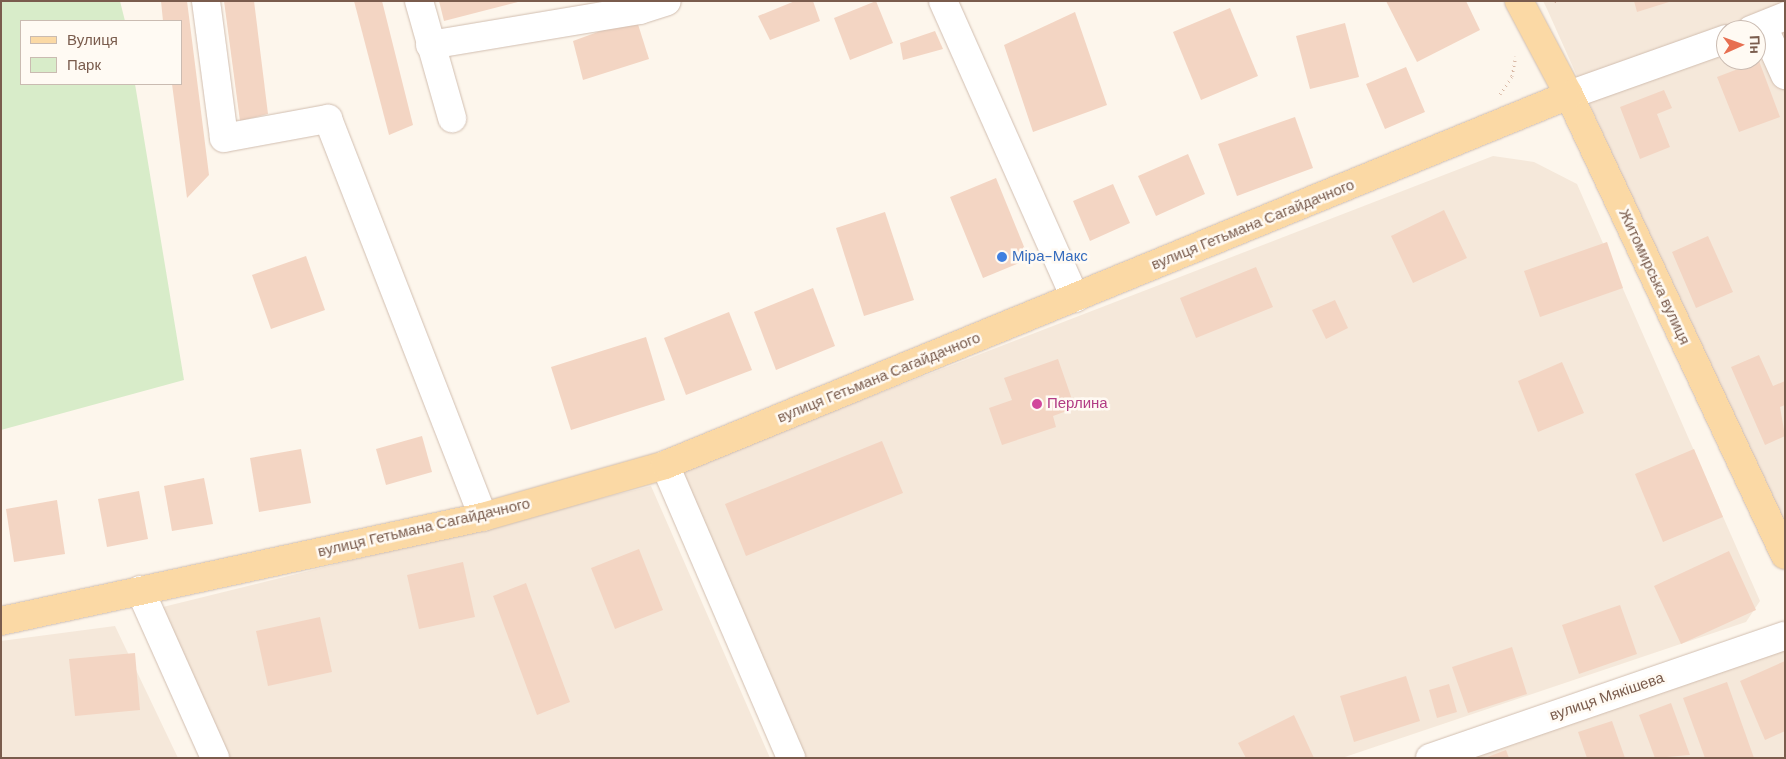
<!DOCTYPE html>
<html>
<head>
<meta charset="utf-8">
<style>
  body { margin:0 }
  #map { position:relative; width:1786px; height:759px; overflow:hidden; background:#fdf6ec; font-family:"DM Sans",sans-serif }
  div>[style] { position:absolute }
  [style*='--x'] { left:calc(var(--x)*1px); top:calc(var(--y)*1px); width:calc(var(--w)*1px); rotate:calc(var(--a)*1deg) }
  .residential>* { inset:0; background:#f5e8da }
  .green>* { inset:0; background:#d8ecc9 }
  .building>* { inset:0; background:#f3d5c3 }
  .path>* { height:3px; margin-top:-1.5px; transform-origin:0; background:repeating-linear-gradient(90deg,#d9b8a5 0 1px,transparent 0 5px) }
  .roads { filter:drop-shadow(0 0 1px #d1beb0) drop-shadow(0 0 1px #d1beb0) }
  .minor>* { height:28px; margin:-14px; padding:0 14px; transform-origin:14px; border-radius:14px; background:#fff }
  .major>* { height:28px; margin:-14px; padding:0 14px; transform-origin:14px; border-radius:14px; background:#fbd9a5 }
  .dots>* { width:14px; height:14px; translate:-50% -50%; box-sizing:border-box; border:2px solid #fffaf3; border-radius:50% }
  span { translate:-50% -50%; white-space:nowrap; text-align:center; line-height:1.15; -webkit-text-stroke:5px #fffaf3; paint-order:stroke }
  .street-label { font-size:15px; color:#7a5c4d }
  .shop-label { font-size:15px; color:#366cbe }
  .left { translate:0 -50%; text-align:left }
  .hotel-label { font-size:15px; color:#b23c85 }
  .frame { position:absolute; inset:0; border:2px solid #7a5c4d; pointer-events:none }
  .legend { position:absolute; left:20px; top:20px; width:162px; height:65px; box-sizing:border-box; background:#fffaf3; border:1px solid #cabbb1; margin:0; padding:6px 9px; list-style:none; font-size:15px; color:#7a5c4d }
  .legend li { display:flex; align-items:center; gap:10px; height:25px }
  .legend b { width:25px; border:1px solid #cabbb1 }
  .north { position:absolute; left:1716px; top:20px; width:50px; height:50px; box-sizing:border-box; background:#fffaf3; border:1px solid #cabbb1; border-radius:50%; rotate:88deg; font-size:14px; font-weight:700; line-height:20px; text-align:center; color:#7a5c4d }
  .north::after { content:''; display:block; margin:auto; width:18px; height:22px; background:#e76f51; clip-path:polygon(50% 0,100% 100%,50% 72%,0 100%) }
</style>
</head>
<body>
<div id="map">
  <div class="residential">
    <div style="clip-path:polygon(evenodd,1543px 1px,1785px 1px,1785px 541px,1547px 9px,1543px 1px,1726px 30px,1756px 30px,1756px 60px,1726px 60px,1726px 30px)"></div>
    <div style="clip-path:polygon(1493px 156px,1534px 162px,1577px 184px,1760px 601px,1746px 622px,1342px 758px,804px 758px,678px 471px)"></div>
    <div style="clip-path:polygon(651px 486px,770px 758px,227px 758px,163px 607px)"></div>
    <div style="clip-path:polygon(115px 626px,178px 758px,1px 758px,1px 641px)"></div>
    <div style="clip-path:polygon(1785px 647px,1785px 758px,1452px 758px)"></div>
  </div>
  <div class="green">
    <div style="clip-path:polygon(1px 1px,120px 1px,125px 21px,21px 21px,21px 84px,135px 84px,184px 380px,1px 430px)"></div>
  </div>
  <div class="building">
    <div style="clip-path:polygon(161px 1px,187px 1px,209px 175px,187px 198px,172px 84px,181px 84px,181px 21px,163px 21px)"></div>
    <div style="clip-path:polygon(224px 1px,254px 1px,268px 114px,240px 121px)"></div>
    <div style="clip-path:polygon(354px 1px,382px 1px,413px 125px,389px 135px)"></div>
    <div style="clip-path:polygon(439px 1px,518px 1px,518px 2px,444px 21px)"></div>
    <div style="clip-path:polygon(795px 1px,813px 1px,820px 21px,770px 40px,758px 16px)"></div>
    <div style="clip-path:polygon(876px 1px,893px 43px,850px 60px,834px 18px)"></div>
    <div style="clip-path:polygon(1386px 1px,1466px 1px,1480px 30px,1417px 62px)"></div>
    <div style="clip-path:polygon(1634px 1px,1669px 1px,1669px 2px,1637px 12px)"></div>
    <div style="clip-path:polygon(1230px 8px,1258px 76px,1201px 100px,1173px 32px)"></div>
    <div style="clip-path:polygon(1075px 12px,1107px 105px,1033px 132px,1004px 45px)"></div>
    <div style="clip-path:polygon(636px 18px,649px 59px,583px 80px,573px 41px)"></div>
    <div style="clip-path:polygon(1345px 23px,1359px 77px,1310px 89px,1296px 36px)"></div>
    <div style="clip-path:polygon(935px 31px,943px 49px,903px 60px,900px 43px)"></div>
    <div style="clip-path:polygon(1759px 61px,1780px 117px,1739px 132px,1717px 77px)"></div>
    <div style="clip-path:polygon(1406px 67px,1425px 112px,1385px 129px,1366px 84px)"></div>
    <div style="clip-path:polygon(1664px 90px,1672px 108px,1657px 114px,1670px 147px,1640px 159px,1620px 107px)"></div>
    <div style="clip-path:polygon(1295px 117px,1313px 168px,1237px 196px,1218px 144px)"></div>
    <div style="clip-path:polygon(1188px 154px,1205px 194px,1156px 216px,1138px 176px)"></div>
    <div style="clip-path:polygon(996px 178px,1029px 259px,983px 278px,950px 197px)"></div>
    <div style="clip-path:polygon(1113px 184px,1130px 223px,1090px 241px,1073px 201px)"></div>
    <div style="clip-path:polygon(1444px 210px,1467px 258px,1413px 283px,1391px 236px)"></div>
    <div style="clip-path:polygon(885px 212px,914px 300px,864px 316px,836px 228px)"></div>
    <div style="clip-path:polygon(1708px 236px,1733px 292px,1696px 308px,1672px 252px)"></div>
    <div style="clip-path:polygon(1607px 242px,1623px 288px,1540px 317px,1524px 271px)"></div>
    <div style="clip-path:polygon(306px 256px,325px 310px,271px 329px,252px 275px)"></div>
    <div style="clip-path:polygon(1256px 267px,1273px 307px,1196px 338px,1180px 298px)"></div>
    <div style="clip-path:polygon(813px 288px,835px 346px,776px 370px,754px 312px)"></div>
    <div style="clip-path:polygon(1335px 300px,1348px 328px,1326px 339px,1312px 310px)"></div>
    <div style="clip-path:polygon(729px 312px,752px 370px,686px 395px,664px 338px)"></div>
    <div style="clip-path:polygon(646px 337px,665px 400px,571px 430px,551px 367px)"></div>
    <div style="clip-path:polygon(1759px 355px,1773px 386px,1785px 381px,1785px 405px,1780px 407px,1785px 436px,1765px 445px,1731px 367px)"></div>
    <div style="clip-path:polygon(1058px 359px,1075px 408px,1053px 416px,1056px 427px,1002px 445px,989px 408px,1012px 400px,1004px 378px)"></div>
    <div style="clip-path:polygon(1562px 362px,1584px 413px,1538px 432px,1518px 381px)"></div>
    <div style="clip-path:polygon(422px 436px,432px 472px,386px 485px,376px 449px)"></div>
    <div style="clip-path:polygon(882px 441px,903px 493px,746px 556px,725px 504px)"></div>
    <div style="clip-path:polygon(301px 449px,311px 503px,259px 512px,250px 458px)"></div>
    <div style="clip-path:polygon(1694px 449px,1723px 517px,1663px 542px,1635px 474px)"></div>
    <div style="clip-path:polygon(204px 478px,213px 524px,172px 531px,164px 486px)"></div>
    <div style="clip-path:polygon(139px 491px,148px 539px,107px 547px,98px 499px)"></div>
    <div style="clip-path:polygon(57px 500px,65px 554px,14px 562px,6px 509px)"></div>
    <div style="clip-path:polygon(639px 549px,663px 610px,615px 629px,591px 568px)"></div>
    <div style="clip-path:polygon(1729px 551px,1756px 610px,1681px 644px,1654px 586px)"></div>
    <div style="clip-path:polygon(463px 562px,475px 617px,419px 629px,407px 575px)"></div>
    <div style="clip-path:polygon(526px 583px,570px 702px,537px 715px,493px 596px)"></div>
    <div style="clip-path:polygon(1620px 605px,1637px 654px,1579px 674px,1562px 625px)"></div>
    <div style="clip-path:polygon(320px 617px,332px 672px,268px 686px,256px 631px)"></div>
    <div style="clip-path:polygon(1512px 647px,1527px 694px,1468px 713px,1452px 667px)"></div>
    <div style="clip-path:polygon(135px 653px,140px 710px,75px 716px,69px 659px)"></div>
    <div style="clip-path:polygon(1785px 661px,1785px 731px,1765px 740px,1740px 681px)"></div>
    <div style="clip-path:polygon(1406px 676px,1420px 721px,1354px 742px,1340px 696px)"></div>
    <div style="clip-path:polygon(1727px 682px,1754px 758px,1705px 758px,1683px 698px)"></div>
    <div style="clip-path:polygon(1449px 684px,1457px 712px,1437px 718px,1429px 690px)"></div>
    <div style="clip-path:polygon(1671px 703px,1690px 755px,1655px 758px,1639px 715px)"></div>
    <div style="clip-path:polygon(1294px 715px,1314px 758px,1246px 758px,1238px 743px)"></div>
    <div style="clip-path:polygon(1612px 721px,1625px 758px,1587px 758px,1578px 732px)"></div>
    <div style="clip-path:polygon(1506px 750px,1509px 758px,1485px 758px)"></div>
  </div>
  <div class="path">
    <div style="--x:1556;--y:1;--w:3;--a:72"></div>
    <div style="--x:1500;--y:94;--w:22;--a:-56"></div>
    <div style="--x:1512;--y:76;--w:20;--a:-79"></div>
  </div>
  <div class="roads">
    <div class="minor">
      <div style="--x:206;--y:1;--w:138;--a:82.5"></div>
      <div style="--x:224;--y:138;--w:106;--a:-10.4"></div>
      <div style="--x:328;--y:119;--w:427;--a:68.7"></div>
      <div style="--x:419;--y:1;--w:122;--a:74.2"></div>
      <div style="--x:943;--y:1;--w:325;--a:66"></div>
      <div style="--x:1763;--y:26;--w:54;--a:65.8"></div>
      <div style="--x:1751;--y:30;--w:37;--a:-22"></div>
      <div style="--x:430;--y:45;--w:213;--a:-9.5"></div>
      <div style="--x:640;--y:10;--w:28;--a:-18"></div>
      <div style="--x:1569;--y:95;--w:167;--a:-19.6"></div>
      <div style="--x:665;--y:465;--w:319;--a:66.7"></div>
      <div style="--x:140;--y:590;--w:184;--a:65.9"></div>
      <div style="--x:1430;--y:758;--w:375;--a:-19"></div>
    </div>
    <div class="major">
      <div style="--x:1519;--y:1;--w:106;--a:62"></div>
      <div style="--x:1569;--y:95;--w:508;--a:64.85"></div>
      <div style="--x:1;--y:621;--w:493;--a:-12.2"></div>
      <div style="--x:483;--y:517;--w:189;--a:-15.9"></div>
      <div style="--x:665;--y:465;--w:977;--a:-22.26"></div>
    </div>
  </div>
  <div class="dots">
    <div style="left:1002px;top:257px;background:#3f7fe0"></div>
    <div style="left:1037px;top:404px;background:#d1479c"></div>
  </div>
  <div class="street-label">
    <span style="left:1253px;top:225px;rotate:-22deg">вулиця Гетьмана Сагайдачного</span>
    <span style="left:1654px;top:277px;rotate:65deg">Житомирська вулиця</span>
    <span style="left:879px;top:378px;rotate:-22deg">вулиця Гетьмана Сагайдачного</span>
    <span style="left:424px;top:528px;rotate:-13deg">вулиця Гетьмана Сагайдачного</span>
    <span style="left:1607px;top:697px;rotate:-19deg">вулиця Мякішева</span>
  </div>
  <div class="shop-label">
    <span class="left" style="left:1012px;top:257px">Міра-Макс</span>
  </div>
  <div class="hotel-label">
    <span class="left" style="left:1047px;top:404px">Перлина</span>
  </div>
  <div class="frame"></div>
  <ul class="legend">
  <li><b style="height:6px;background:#fbd9a5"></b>Вулиця</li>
  <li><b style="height:14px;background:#d8ecc9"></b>Парк</li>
  </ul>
  <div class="north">Пн</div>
</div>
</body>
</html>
